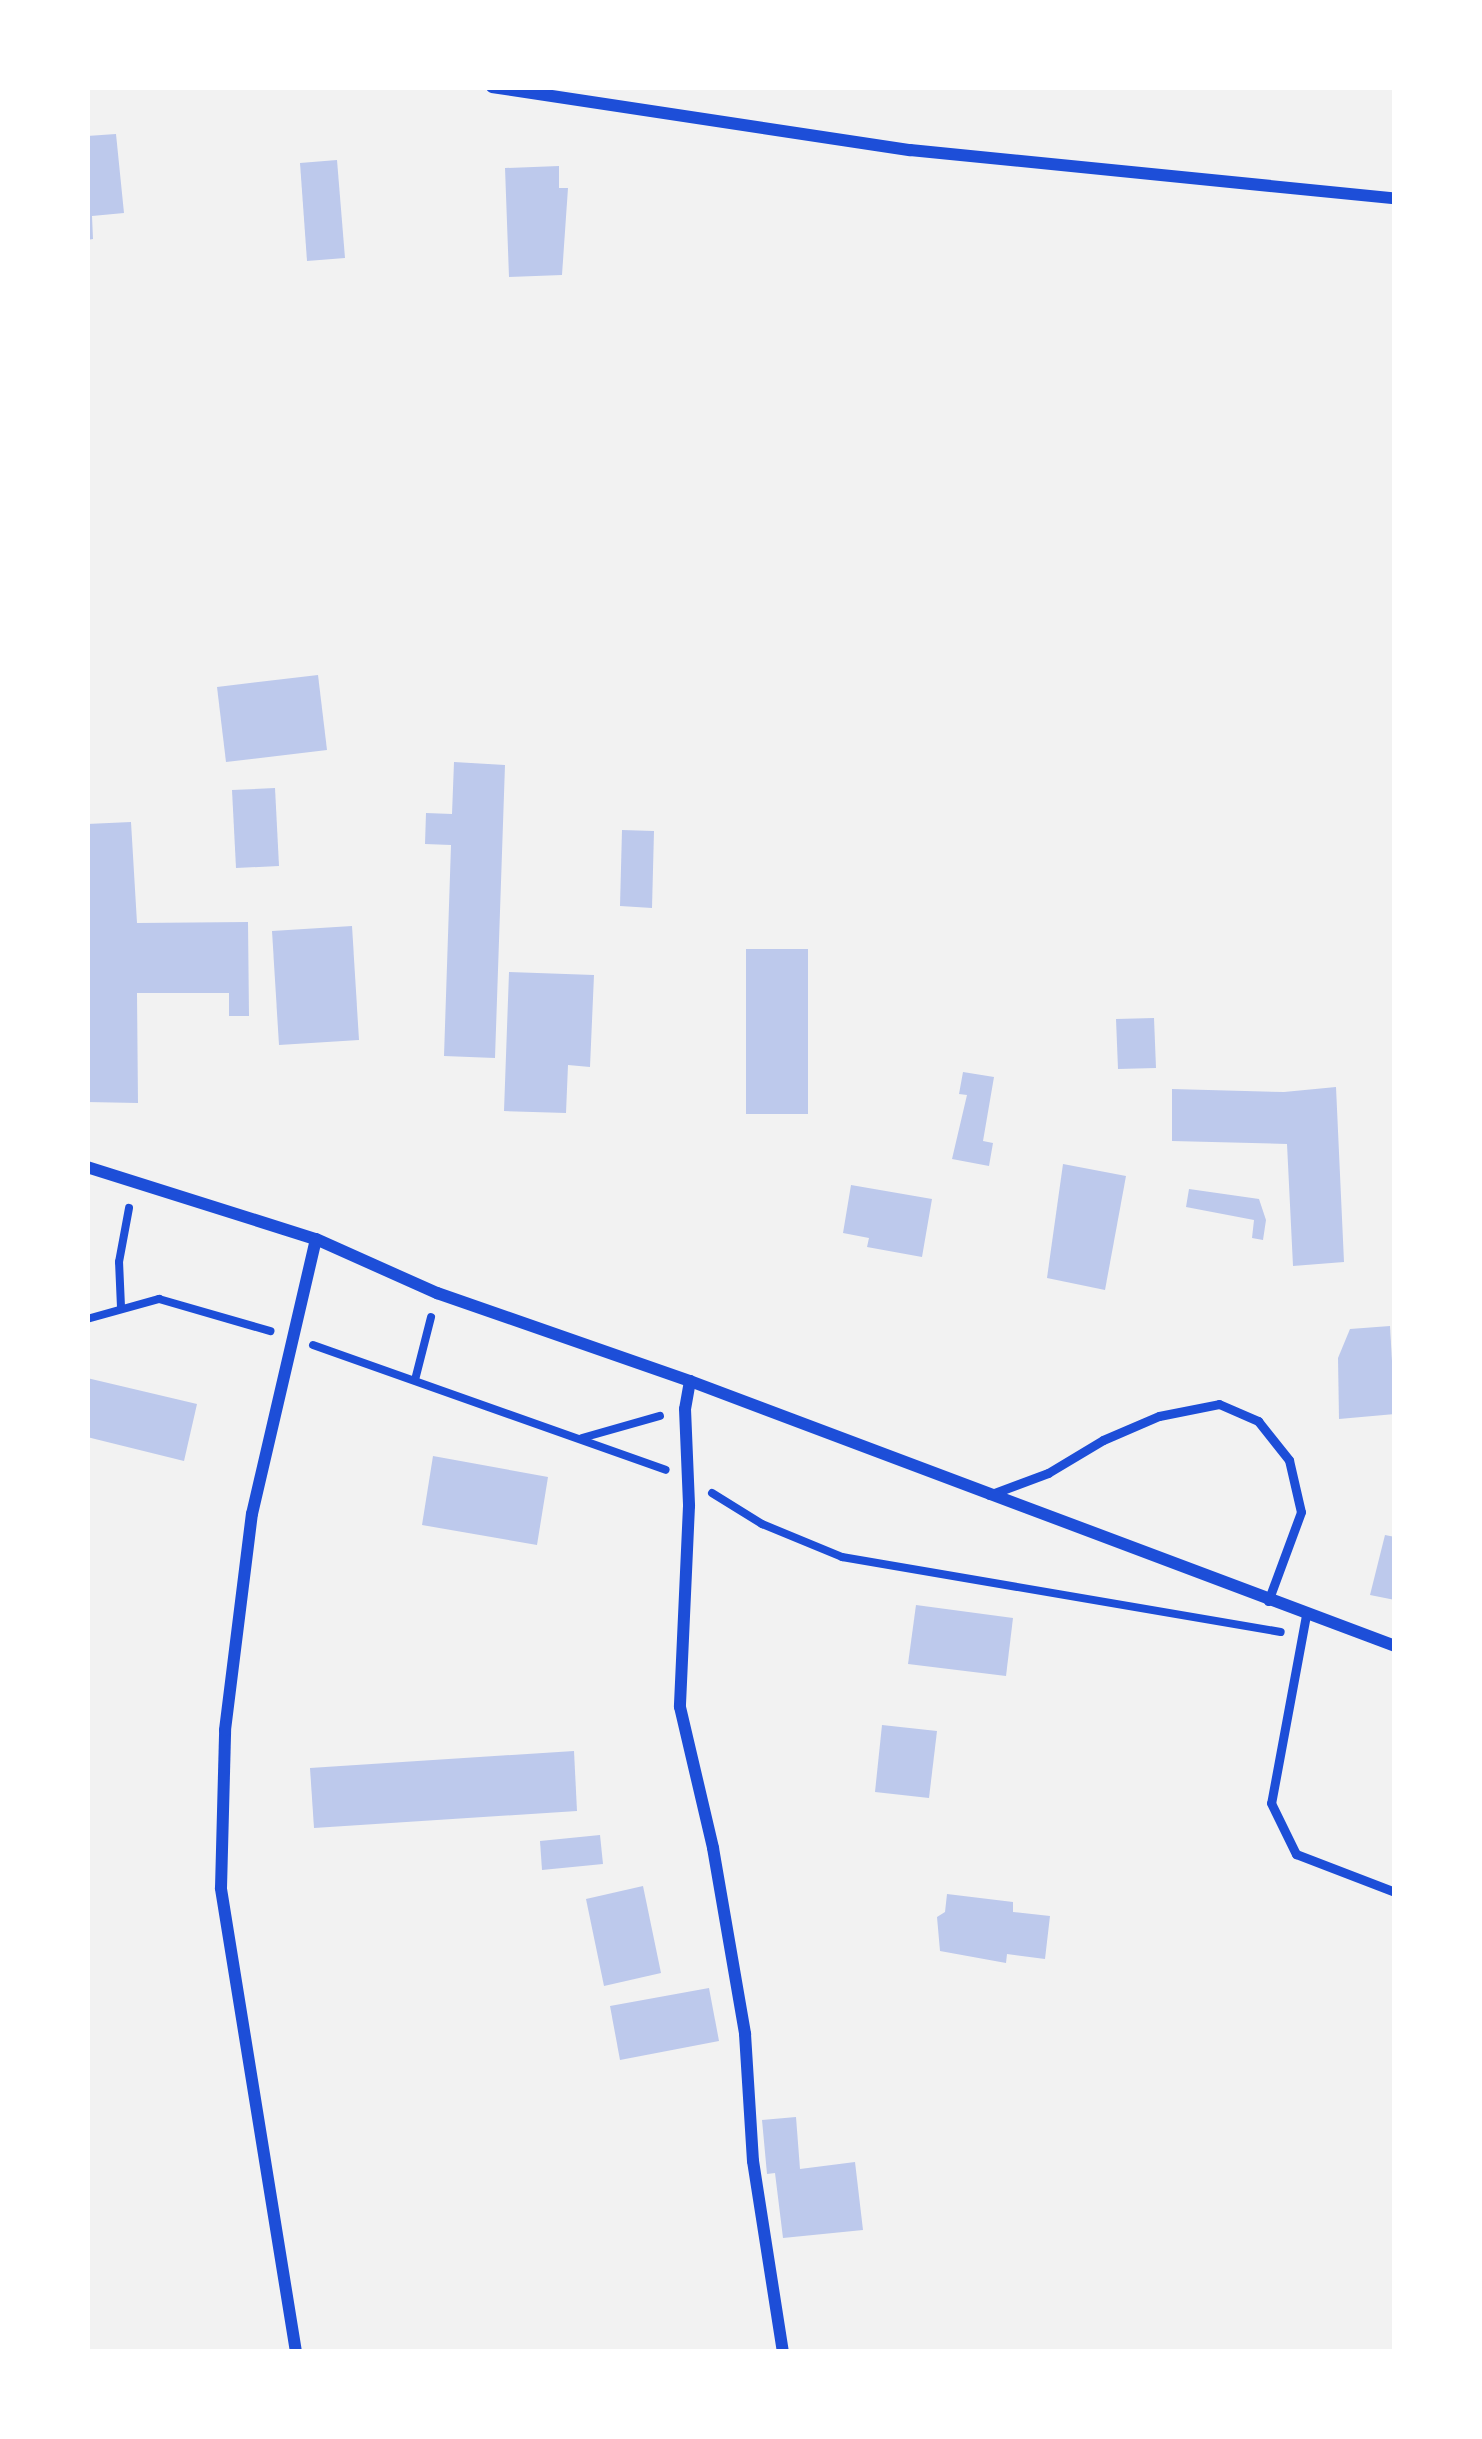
<!DOCTYPE html>
<html>
<head>
<meta charset="utf-8">
<style>
  body { margin:0 }
  #map { position:relative; width:1482px; height:2439px; overflow:hidden; background:#f2f2f2; font-family:Manrope,sans-serif }
  div>[style] { position:absolute }
  [style*='--x'] { left:calc(var(--x)*1px); top:calc(var(--y)*1px); width:calc(var(--w)*1px); rotate:calc(var(--a)*1deg) }
  .building>* { inset:0; background:#bdc9ec }
  .path>* { height:8px; margin:-4px; padding:0 4px; transform-origin:4px; border-radius:4px; background:#1d4ed8 }
  .service>* { height:9px; margin:-4.5px; padding:0 4.5px; transform-origin:4.5px; border-radius:4.5px; background:#1d4ed8 }
  .minor>* { height:12px; margin:-6px; padding:0 6px; transform-origin:6px; border-radius:6px; background:#1d4ed8 }
  span { translate:-50% -50%; white-space:nowrap; text-align:center; line-height:1.15; -webkit-text-stroke:9px #fff; paint-order:stroke }
  .frame { position:absolute; inset:0; border:90px solid #fff; pointer-events:none }
</style>
</head>
<body>
<div id="map">
  <div class="building">
    <div style="clip-path:polygon(116px 134px,124px 213px,92px 216px,93px 239px,87px 240px,87px 136px)"></div>
    <div style="clip-path:polygon(337px 160px,345px 258px,307px 261px,300px 163px)"></div>
    <div style="clip-path:polygon(559px 166px,559px 188px,568px 188px,562px 275px,509px 277px,505px 168px)"></div>
    <div style="clip-path:polygon(318px 675px,327px 750px,226px 762px,217px 687px)"></div>
    <div style="clip-path:polygon(454px 762px,505px 765px,495px 1058px,444px 1056px,451px 845px,425px 844px,426px 813px,452px 814px)"></div>
    <div style="clip-path:polygon(275px 788px,279px 866px,236px 868px,232px 790px)"></div>
    <div style="clip-path:polygon(131px 822px,137px 923px,248px 922px,249px 1016px,229px 1016px,229px 993px,137px 993px,138px 1103px,87px 1102px,87px 824px)"></div>
    <div style="clip-path:polygon(622px 830px,654px 831px,652px 908px,620px 906px)"></div>
    <div style="clip-path:polygon(352px 926px,359px 1040px,279px 1045px,272px 931px)"></div>
    <div style="clip-path:polygon(746px 949px,808px 949px,808px 1114px,746px 1114px)"></div>
    <div style="clip-path:polygon(509px 972px,594px 975px,590px 1067px,568px 1065px,566px 1113px,504px 1111px)"></div>
    <div style="clip-path:polygon(1154px 1018px,1156px 1068px,1118px 1069px,1116px 1019px)"></div>
    <div style="clip-path:polygon(963px 1072px,994px 1077px,983px 1141px,993px 1143px,989px 1166px,952px 1159px,967px 1095px,959px 1094px)"></div>
    <div style="clip-path:polygon(1336px 1087px,1344px 1262px,1293px 1266px,1287px 1144px,1172px 1141px,1172px 1089px,1284px 1092px)"></div>
    <div style="clip-path:polygon(1063px 1164px,1126px 1176px,1105px 1290px,1047px 1278px)"></div>
    <div style="clip-path:polygon(851px 1185px,932px 1199px,922px 1257px,867px 1247px,869px 1238px,843px 1233px)"></div>
    <div style="clip-path:polygon(1189px 1189px,1259px 1199px,1266px 1220px,1263px 1240px,1252px 1238px,1254px 1220px,1186px 1207px)"></div>
    <div style="clip-path:polygon(1390px 1326px,1395px 1414px,1339px 1419px,1338px 1358px,1350px 1329px)"></div>
    <div style="clip-path:polygon(87px 1378px,197px 1404px,184px 1461px,87px 1437px)"></div>
    <div style="clip-path:polygon(433px 1456px,548px 1477px,537px 1545px,422px 1525px)"></div>
    <div style="clip-path:polygon(1385px 1535px,1395px 1537px,1395px 1600px,1370px 1595px)"></div>
    <div style="clip-path:polygon(916px 1605px,1013px 1618px,1006px 1676px,908px 1664px)"></div>
    <div style="clip-path:polygon(882px 1725px,937px 1731px,929px 1798px,875px 1792px)"></div>
    <div style="clip-path:polygon(574px 1751px,577px 1811px,314px 1828px,310px 1768px)"></div>
    <div style="clip-path:polygon(600px 1835px,603px 1864px,542px 1870px,540px 1841px)"></div>
    <div style="clip-path:polygon(643px 1886px,661px 1973px,604px 1986px,586px 1899px)"></div>
    <div style="clip-path:polygon(947px 1894px,1013px 1902px,1013px 1912px,1050px 1916px,1045px 1959px,1007px 1954px,1006px 1963px,940px 1951px,937px 1917px,945px 1912px)"></div>
    <div style="clip-path:polygon(709px 1988px,719px 2041px,620px 2060px,610px 2006px)"></div>
    <div style="clip-path:polygon(796px 2117px,800px 2169px,855px 2162px,863px 2230px,783px 2238px,775px 2173px,767px 2174px,762px 2120px)"></div>
  </div>
  <div class="path">
    <div style="--x:121;--y:1307;--w:45;--a:-92.5"></div>
    <div style="--x:119;--y:1262;--w:55;--a:-79.5"></div>
    <div style="--x:87;--y:1319;--w:75;--a:-15.5"></div>
    <div style="--x:159;--y:1299;--w:116;--a:16.1"></div>
    <div style="--x:313;--y:1345;--w:374;--a:19.5"></div>
    <div style="--x:415;--y:1380;--w:65;--a:-75.7"></div>
    <div style="--x:582;--y:1438;--w:81;--a:-15.8"></div>
    <div style="--x:712;--y:1493;--w:59;--a:31.8"></div>
    <div style="--x:762;--y:1524;--w:87;--a:22.4"></div>
    <div style="--x:842;--y:1557;--w:445;--a:9.7"></div>
  </div>
  <div class="service">
    <div style="--x:989;--y:1495;--w:63;--a:-20.4"></div>
    <div style="--x:1048;--y:1473;--w:64;--a:-31"></div>
    <div style="--x:1103;--y:1440;--w:61;--a:-23.2"></div>
    <div style="--x:1159;--y:1416;--w:61;--a:-11.3"></div>
    <div style="--x:1219;--y:1404;--w:43;--a:23.6"></div>
    <div style="--x:1258;--y:1421;--w:50;--a:51.5"></div>
    <div style="--x:1289;--y:1460;--w:53;--a:77"></div>
    <div style="--x:1301;--y:1512;--w:95;--a:110.3"></div>
    <div style="--x:1306;--y:1615;--w:191;--a:100.5"></div>
    <div style="--x:1271;--y:1803;--w:57;--a:63.9"></div>
    <div style="--x:1296;--y:1854;--w:106;--a:21"></div>
  </div>
  <div class="minor">
    <div style="--x:492;--y:87;--w:423;--a:8.6"></div>
    <div style="--x:910;--y:150;--w:487;--a:5.7"></div>
    <div style="--x:87;--y:1167;--w:240;--a:17.5"></div>
    <div style="--x:316;--y:1239;--w:133;--a:24.1"></div>
    <div style="--x:437;--y:1293;--w:268;--a:19.2"></div>
    <div style="--x:690;--y:1381;--w:753;--a:20.6"></div>
    <div style="--x:690;--y:1381;--w:28;--a:100"></div>
    <div style="--x:685;--y:1409;--w:97;--a:87.6"></div>
    <div style="--x:689;--y:1506;--w:201;--a:92.6"></div>
    <div style="--x:680;--y:1707;--w:145;--a:76.8"></div>
    <div style="--x:713;--y:1848;--w:189;--a:80.2"></div>
    <div style="--x:745;--y:2034;--w:127;--a:86.4"></div>
    <div style="--x:753;--y:2161;--w:193;--a:81.1"></div>
    <div style="--x:296;--y:2352;--w:470;--a:-99.2"></div>
    <div style="--x:221;--y:1888;--w:158;--a:-88.5"></div>
    <div style="--x:225;--y:1730;--w:218;--a:-82.9"></div>
    <div style="--x:252;--y:1514;--w:282;--a:-76.9"></div>
  </div>
  <div class="frame"></div>
</div>
</body>
</html>
